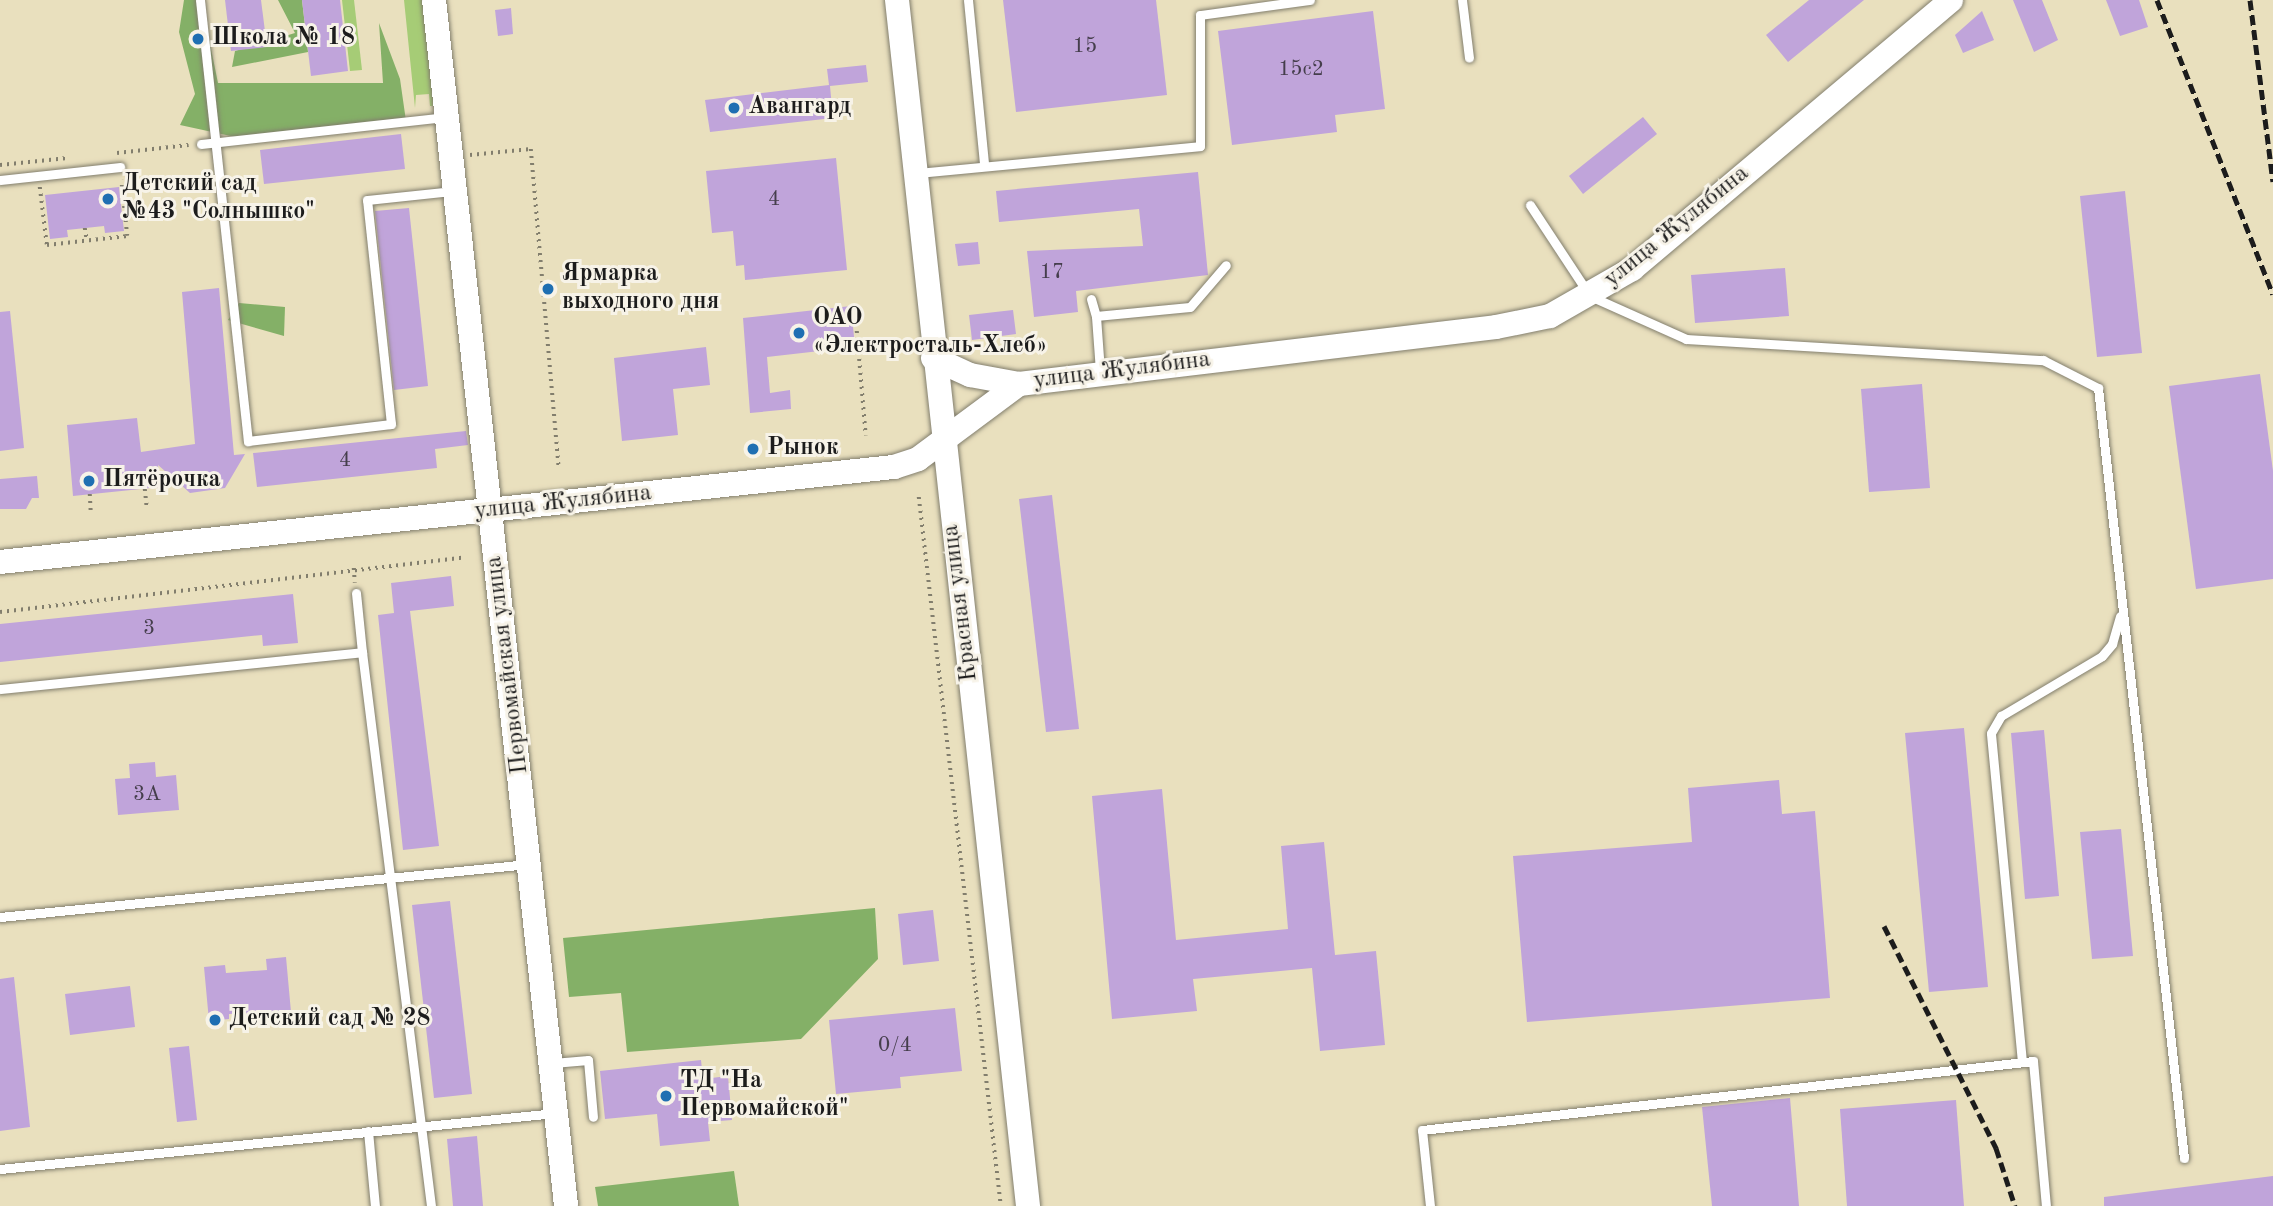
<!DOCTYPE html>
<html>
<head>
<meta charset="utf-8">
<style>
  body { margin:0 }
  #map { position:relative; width:2273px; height:1206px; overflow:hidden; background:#e9e0be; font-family:"Old Standard TT",serif }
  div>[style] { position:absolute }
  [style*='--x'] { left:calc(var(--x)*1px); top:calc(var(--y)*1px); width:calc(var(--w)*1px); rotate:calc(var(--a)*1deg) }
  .green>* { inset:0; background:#a6cc76 }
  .forest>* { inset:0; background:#84b067 }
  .building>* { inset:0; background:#c0a4da }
  .path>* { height:3.5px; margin-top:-1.75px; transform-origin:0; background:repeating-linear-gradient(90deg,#827e6d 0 2px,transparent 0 7px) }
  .roads { filter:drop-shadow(0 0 2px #827e6d) drop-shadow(0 0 2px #827e6d) }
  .lane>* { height:9px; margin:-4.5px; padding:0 4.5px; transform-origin:4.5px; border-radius:4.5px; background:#fff }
  .secondary>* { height:24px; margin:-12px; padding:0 12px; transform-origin:12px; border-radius:12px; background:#fff }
  .rail>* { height:5px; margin-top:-2.5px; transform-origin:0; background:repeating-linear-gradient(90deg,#1c1c1c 0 10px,transparent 0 15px) }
  .dots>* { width:19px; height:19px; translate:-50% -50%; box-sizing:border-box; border:4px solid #f7f3e8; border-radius:50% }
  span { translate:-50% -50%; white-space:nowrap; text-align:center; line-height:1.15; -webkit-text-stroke:6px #f7f3e8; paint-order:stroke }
  .number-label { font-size:21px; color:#453e4c }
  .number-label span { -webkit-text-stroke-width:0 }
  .poi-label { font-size:24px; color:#1c1c1c; font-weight:700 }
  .left { translate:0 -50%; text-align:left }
  .street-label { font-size:24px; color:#1c1c1c }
</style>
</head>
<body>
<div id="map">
  <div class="green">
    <div style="clip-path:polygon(342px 0,354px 0,362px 70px,350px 71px)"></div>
    <div style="clip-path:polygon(404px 0,424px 0,435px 106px,430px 106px,429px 94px,416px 95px,415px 108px)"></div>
  </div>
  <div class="forest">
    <div style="clip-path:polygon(184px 0,201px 0,218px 83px,383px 83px,379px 23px,400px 79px,406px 121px,258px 142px,180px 125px,195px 94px,179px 32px)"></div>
    <div style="clip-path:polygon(278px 0,302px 0,308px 52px,232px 67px,235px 51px,295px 33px)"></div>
    <div style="clip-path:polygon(239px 303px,285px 307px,284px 336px,228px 320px)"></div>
    <div style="clip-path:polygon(875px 908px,878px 959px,801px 1039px,627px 1052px,621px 993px,569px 997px,563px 938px)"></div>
    <div style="clip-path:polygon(734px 1171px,739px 1206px,598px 1206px,595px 1187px)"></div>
  </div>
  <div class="building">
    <div style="clip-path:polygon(225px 0,261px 0,267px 47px,231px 51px)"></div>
    <div style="clip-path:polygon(302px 0,340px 0,348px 71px,311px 76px)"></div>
    <div style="clip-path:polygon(1003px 0,1156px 0,1167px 95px,1016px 112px)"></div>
    <div style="clip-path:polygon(1809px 0,1864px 0,1788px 62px,1766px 35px)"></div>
    <div style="clip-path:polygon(2013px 0,2042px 0,2058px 40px,2034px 52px)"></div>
    <div style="clip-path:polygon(2106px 0,2139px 0,2148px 27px,2120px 36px)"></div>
    <div style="clip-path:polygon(511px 8px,513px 34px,498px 36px,495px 10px)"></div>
    <div style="clip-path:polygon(1373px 11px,1385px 109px,1335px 115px,1337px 132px,1232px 145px,1218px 31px)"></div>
    <div style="clip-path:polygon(1982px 11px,1994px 40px,1963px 53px,1955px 35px)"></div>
    <div style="clip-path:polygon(866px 65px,868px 82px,830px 86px,833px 118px,710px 132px,705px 100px,829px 85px,827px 69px)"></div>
    <div style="clip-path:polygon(1643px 117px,1657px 134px,1583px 194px,1569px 176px)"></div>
    <div style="clip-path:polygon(401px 134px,405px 169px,264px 184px,260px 150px)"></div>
    <div style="clip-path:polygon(836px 158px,847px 270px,745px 280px,744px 265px,736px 266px,733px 231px,712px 233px,706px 171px)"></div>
    <div style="clip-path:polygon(1198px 172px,1208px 275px,1076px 291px,1078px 312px,1034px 317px,1027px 251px,1143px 246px,1139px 209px,999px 222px,996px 191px)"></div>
    <div style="clip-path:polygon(119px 187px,124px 231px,105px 233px,104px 226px,67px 230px,68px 237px,50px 239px,45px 195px)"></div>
    <div style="clip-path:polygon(2125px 191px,2142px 353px,2097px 357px,2080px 196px)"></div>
    <div style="clip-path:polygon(409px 208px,428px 386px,394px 390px,375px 211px)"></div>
    <div style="clip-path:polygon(978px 242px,980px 264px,958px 266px,955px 244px)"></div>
    <div style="clip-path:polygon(1785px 268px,1789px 316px,1695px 323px,1691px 275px)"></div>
    <div style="clip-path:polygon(219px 288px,234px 455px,245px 454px,225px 488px,190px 493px,158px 465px,160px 487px,73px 496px,67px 425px,137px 418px,141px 452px,195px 444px,182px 292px)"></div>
    <div style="clip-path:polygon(851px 306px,855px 347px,767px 357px,770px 393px,790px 390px,791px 409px,750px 413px,743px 318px)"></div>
    <div style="clip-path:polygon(1013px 310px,1016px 334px,972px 340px,969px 315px)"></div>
    <div style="clip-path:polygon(10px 311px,24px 448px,0 451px,0 312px)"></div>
    <div style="clip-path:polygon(706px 347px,710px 385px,673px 389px,678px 435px,622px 441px,614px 358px)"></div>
    <div style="clip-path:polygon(2260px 374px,2273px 471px,2273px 579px,2196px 589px,2169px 386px)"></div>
    <div style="clip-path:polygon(1922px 384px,1930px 488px,1869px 492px,1861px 389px)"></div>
    <div style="clip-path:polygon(466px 431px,468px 445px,435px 449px,437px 468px,257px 487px,253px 453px)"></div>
    <div style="clip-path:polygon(37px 476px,39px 498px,32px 498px,26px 509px,0 509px,0 479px)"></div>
    <div style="clip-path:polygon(1052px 495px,1079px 729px,1046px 732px,1019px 499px)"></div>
    <div style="clip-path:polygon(451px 576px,454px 606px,410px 611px,439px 846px,403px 850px,378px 615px,394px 613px,391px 583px)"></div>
    <div style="clip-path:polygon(293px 594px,298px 643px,263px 646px,262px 635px,0 662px,0 624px)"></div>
    <div style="clip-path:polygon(1964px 728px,1988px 987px,1929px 992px,1905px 733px)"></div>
    <div style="clip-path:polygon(2044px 730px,2059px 896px,2025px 899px,2011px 733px)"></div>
    <div style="clip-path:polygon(155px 762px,156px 777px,176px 775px,179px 810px,118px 815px,115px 779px,130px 778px,129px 764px)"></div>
    <div style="clip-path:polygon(1779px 780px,1782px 814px,1815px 811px,1830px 998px,1527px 1022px,1513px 856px,1692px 842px,1688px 788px)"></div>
    <div style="clip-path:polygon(1162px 789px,1176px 940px,1288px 929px,1281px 846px,1324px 842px,1335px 955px,1376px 951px,1385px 1045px,1320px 1051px,1312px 968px,1193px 979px,1197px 1011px,1112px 1019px,1092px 796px)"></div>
    <div style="clip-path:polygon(2121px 829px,2133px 956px,2092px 959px,2080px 832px)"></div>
    <div style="clip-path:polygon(450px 901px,472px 1094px,434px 1098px,412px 905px)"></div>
    <div style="clip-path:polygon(933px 910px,939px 961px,903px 965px,898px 914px)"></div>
    <div style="clip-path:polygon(286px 957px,291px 1012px,229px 1014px,229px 1019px,209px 1021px,204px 967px,225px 965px,226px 973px,267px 970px,266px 959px)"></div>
    <div style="clip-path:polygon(14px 977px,30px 1127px,0 1131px,0 979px)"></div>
    <div style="clip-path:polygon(130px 986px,135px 1027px,70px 1035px,65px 994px)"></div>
    <div style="clip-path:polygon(955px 1008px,962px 1071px,900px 1077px,901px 1088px,836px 1094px,829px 1020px)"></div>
    <div style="clip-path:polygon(189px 1046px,197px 1120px,177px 1122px,169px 1048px)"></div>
    <div style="clip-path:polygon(701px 1060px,703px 1079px,728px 1076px,732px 1120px,708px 1122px,710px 1141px,660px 1146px,657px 1114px,605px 1119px,600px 1071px)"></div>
    <div style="clip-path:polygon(1790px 1098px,1799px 1206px,1712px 1206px,1702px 1107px)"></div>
    <div style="clip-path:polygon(1956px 1100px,1964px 1206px,1847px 1206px,1840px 1109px)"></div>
    <div style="clip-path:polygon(477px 1136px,483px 1206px,453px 1206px,447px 1139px)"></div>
    <div style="clip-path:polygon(2273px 1176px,2273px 1206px,2104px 1206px,2104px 1197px)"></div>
  </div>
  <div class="path">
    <div style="--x:117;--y:153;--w:72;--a:-6.3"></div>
    <div style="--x:470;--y:155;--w:61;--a:-5.6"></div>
    <div style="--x:531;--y:149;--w:318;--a:85"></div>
    <div style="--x:0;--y:165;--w:68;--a:-5.9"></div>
    <div style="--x:40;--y:187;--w:58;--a:83.1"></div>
    <div style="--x:47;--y:245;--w:81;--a:-6.4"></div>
    <div style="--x:127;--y:236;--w:56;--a:-96.1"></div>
    <div style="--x:85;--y:228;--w:12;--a:81"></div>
    <div style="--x:857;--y:331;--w:105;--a:85.1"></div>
    <div style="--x:145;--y:489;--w:18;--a:84"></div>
    <div style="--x:90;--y:494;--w:18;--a:87"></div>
    <div style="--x:919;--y:497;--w:714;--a:83.4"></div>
    <div style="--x:354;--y:568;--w:15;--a:86"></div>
    <div style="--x:0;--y:612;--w:469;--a:-6.7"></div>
  </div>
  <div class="roads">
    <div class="lane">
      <div style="--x:200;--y:0;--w:444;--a:83.8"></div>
      <div style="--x:248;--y:441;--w:144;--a:-6.8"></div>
      <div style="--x:391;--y:424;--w:225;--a:-96.1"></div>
      <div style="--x:367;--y:200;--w:85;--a:-6"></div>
      <div style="--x:968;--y:0;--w:165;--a:84.4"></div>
      <div style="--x:1462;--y:0;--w:58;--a:83.1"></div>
      <div style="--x:201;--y:144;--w:245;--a:-6.3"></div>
      <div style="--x:917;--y:173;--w:284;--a:-5.4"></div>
      <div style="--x:1200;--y:146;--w:131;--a:-90"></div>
      <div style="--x:1200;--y:15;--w:111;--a:-7.8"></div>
      <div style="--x:0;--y:180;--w:121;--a:-6.2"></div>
      <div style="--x:1530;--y:205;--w:109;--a:56.6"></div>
      <div style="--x:1590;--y:296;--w:105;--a:24.1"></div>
      <div style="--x:1686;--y:339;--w:358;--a:3.4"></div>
      <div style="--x:2043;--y:360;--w:62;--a:27"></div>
      <div style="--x:2098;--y:388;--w:775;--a:83.63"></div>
      <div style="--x:1091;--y:299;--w:18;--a:74"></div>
      <div style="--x:1100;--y:371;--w:55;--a:-94.2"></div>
      <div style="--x:1096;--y:316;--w:94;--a:-5.5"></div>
      <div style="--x:1190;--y:307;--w:55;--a:-49.4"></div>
      <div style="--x:356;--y:593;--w:59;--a:84.2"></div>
      <div style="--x:0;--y:689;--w:364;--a:-5.8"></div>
      <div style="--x:362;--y:652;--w:558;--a:82.9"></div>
      <div style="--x:0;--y:917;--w:531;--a:-5.73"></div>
      <div style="--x:2022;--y:1062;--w:330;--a:-95.4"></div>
      <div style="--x:1991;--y:733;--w:20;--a:-60"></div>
      <div style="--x:2001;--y:716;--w:117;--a:-30.7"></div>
      <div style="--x:2102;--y:656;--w:16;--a:-50"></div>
      <div style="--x:2112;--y:644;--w:29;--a:-74"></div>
      <div style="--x:553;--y:1063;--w:35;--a:-5"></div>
      <div style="--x:588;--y:1060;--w:57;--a:85"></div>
      <div style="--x:368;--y:1131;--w:75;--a:84.7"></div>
      <div style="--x:0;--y:1169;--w:558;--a:-5.76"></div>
      <div style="--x:1430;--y:1206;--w:76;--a:-96"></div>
      <div style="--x:1422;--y:1130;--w:615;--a:-6.44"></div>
      <div style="--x:2033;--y:1061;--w:146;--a:84.9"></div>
    </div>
    <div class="secondary">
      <div style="--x:434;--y:0;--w:1213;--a:83.75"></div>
      <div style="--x:897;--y:0;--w:1213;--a:83.8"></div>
      <div style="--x:933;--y:358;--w:41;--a:24.7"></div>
      <div style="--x:970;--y:375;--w:50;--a:10.4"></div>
      <div style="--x:0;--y:562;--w:899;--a:-6.07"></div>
      <div style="--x:894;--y:467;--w:25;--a:-18"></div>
      <div style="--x:918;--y:459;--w:126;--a:-36.6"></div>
      <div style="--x:1019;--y:384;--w:480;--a:-6.8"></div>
      <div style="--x:1496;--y:327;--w:55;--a:-11.5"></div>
      <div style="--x:1550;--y:316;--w:95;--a:-29.8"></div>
      <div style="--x:1632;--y:269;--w:417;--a:-40.1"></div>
    </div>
  </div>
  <div class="rail">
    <div style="--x:2157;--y:0;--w:316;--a:68.5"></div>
    <div style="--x:2250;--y:0;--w:183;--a:82.8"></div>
    <div style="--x:1884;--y:926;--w:249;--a:63.2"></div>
    <div style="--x:1996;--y:1148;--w:61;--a:71.9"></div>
  </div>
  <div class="dots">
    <div style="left:198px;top:39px;background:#1f6fb2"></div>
    <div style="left:734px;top:108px;background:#1f6fb2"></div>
    <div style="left:108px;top:199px;background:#1f6fb2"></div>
    <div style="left:548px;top:289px;background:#1f6fb2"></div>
    <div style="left:799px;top:333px;background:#1f6fb2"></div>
    <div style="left:753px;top:449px;background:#1f6fb2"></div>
    <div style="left:89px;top:481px;background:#1f6fb2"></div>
    <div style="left:215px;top:1020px;background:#1f6fb2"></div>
    <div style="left:666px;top:1096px;background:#1f6fb2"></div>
  </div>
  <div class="number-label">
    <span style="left:1085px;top:47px">15</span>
    <span style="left:1301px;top:70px">15с2</span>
    <span style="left:774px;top:200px">4</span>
    <span style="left:1052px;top:273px">17</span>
    <span style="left:345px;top:461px">4</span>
    <span style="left:149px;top:629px">3</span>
    <span style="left:147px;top:795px">3А</span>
    <span style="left:895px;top:1046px">0/4</span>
  </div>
  <div class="poi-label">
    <span class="left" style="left:212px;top:39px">Школа № 18</span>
    <span class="left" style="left:748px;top:108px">Авангард</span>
    <span class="left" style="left:122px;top:199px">Детский сад<br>№43 "Солнышко"</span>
    <span class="left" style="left:562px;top:289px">Ярмарка<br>выходного дня</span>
    <span class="left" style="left:813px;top:333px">ОАО<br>«Электросталь-Хлеб»</span>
    <span class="left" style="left:767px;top:449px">Рынок</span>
    <span class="left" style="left:103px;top:481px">Пятёрочка</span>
    <span class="left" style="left:229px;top:1020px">Детский сад № 28</span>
    <span class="left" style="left:680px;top:1096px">ТД "На<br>Первомайской"</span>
  </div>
  <div class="street-label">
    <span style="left:1677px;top:227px;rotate:-39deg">улица Жулябина</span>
    <span style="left:1122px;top:371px;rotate:-7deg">улица Жулябина</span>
    <span style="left:563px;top:503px;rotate:-6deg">улица Жулябина</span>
    <span style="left:961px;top:603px;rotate:-97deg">Красная улица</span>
    <span style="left:508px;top:665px;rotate:-97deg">Первомайская улица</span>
  </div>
</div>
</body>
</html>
